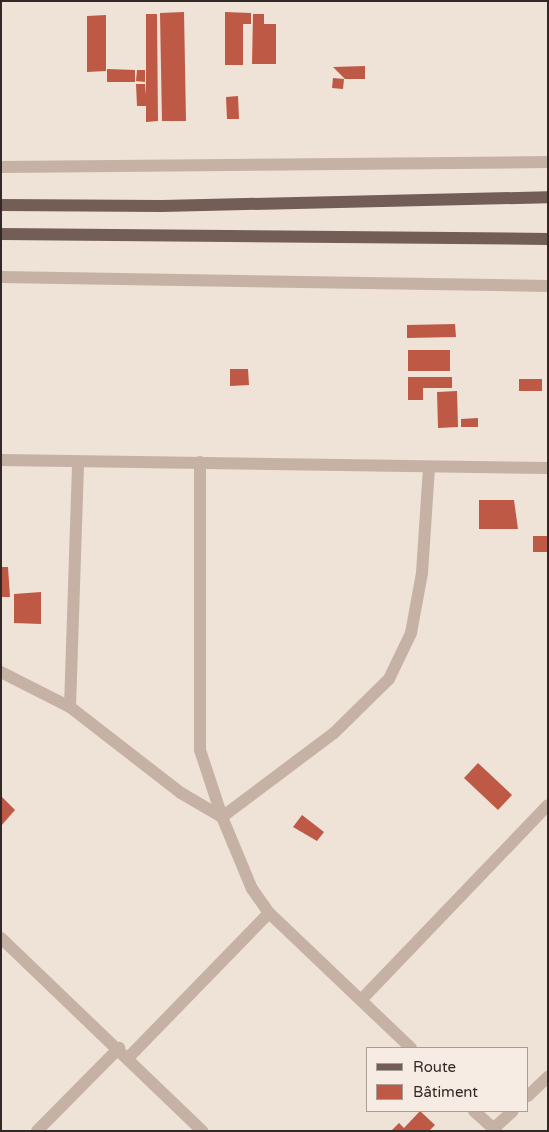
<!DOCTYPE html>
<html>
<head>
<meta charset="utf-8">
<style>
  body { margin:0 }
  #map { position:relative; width:549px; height:1132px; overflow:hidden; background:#efe2d7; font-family:"Varela Round",sans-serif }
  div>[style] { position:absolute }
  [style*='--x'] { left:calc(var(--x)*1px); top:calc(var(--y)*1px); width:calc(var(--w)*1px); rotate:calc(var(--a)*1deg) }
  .building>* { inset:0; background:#be5946 }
  .minor>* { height:12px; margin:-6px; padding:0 6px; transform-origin:6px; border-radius:6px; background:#c6b1a5 }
  .primary>* { height:12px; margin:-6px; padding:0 6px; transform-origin:6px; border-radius:6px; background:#735e57 }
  span { translate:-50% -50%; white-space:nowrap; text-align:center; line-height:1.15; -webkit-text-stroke:4px #f7ece3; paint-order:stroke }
  .frame { position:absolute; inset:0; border:2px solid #322825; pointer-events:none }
  .legend { position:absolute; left:366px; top:1047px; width:162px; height:65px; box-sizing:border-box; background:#f7ece3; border:1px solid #a89e97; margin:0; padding:6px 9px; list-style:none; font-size:15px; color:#322825 }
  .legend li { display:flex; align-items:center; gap:10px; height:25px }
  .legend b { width:25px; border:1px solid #a89e97 }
</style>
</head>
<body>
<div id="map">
  <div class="building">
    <div style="clip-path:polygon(184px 12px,186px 121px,162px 121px,160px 13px)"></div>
    <div style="clip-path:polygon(225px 12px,251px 13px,251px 24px,243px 24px,243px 65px,225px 65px)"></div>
    <div style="clip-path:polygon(146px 14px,157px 14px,158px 121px,146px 122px,146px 106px,137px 106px,136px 84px,145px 84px,146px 95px)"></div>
    <div style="clip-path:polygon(253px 14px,264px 14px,264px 24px,276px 24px,276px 64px,252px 64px)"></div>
    <div style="clip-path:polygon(106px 15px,106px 71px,87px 72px,87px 16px)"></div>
    <div style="clip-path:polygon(365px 66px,365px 79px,345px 79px,333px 67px)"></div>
    <div style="clip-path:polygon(107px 69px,135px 70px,135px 82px,107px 82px)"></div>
    <div style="clip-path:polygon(137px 70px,145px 70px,145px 82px,136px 81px)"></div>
    <div style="clip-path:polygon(333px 78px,344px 79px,343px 89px,332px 88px)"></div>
    <div style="clip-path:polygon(238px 96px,239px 119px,227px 119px,226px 97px)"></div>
    <div style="clip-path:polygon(455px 324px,456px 337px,407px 338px,407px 325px)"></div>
    <div style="clip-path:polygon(408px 350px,450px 350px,450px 371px,408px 371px)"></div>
    <div style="clip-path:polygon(230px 369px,248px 369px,249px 385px,230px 386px)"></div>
    <div style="clip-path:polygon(408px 377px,452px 377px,452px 388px,423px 388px,423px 400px,408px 400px)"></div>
    <div style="clip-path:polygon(519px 379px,542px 379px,542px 391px,519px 391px)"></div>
    <div style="clip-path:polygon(457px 391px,458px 427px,438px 428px,437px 392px)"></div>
    <div style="clip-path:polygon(478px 418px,478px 427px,461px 427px,461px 419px)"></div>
    <div style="clip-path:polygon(479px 500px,514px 500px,518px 529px,479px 529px)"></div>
    <div style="clip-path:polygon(533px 536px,548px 536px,548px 552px,533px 552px)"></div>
    <div style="clip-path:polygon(1px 567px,8px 567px,10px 597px,1px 597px)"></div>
    <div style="clip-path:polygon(41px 592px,41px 624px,14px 623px,14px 594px)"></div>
    <div style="clip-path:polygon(478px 763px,512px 795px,498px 810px,464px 778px)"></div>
    <div style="clip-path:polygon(1px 796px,15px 810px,1px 826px)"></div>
    <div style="clip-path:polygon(302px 815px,324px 832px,317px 841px,293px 827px)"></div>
    <div style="clip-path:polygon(420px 1111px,435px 1125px,429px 1131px,391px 1131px,399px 1123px,404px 1128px)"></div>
  </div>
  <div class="minor">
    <div style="--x:1;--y:167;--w:547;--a:-0.52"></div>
    <div style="--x:1;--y:277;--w:547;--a:0.94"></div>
    <div style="--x:1;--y:460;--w:547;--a:0.84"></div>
    <div style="--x:200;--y:462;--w:288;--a:90"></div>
    <div style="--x:200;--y:750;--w:71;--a:71.8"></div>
    <div style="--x:1;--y:672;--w:77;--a:26.9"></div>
    <div style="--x:70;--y:707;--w:140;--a:37.8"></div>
    <div style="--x:181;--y:793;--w:48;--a:30.3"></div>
    <div style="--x:70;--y:707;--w:242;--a:-88.1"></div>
    <div style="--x:1;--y:938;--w:279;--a:43.8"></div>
    <div style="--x:361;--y:1000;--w:270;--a:-46.2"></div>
    <div style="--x:411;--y:1048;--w:196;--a:-136.4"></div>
    <div style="--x:269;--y:913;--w:29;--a:-125"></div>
    <div style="--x:252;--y:889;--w:78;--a:-112.6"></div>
    <div style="--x:222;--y:817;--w:140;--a:-36.9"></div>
    <div style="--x:334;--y:733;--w:77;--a:-44.5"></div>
    <div style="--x:389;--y:679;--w:51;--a:-64.4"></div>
    <div style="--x:411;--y:633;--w:61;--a:-79.6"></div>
    <div style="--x:422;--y:573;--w:105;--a:-86.2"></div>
    <div style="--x:128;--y:1058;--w:202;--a:-45.8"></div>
    <div style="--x:528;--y:1096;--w:28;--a:-44"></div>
    <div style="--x:474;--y:1111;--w:30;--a:42"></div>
    <div style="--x:494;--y:1128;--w:25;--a:-42"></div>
    <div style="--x:37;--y:1131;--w:117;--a:-45.3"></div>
  </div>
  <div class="primary">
    <div style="--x:1;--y:205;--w:161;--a:0.4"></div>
    <div style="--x:162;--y:206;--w:386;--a:-1.3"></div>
    <div style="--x:1;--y:234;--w:547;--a:0.52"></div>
  </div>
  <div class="frame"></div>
  <ul class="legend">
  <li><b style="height:6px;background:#735e57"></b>Route</li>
  <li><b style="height:14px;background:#be5946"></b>Bâtiment</li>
  </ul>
</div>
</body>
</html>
